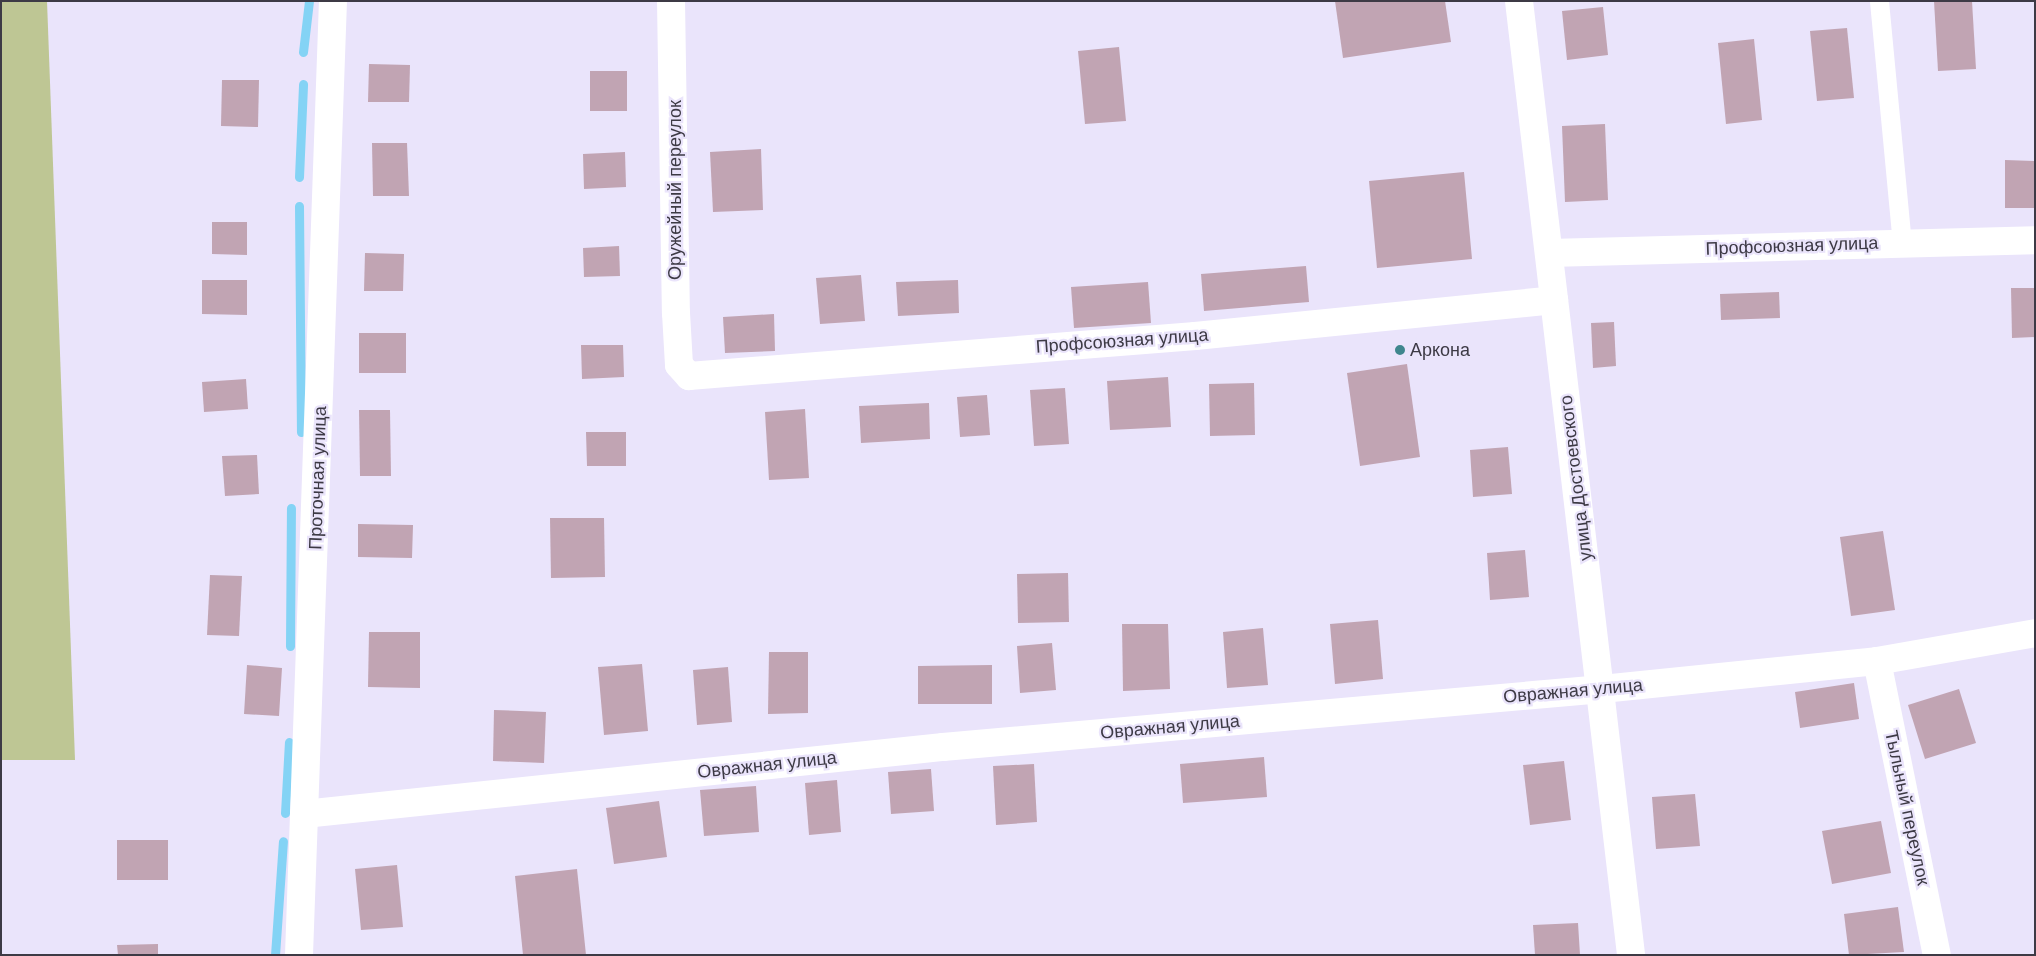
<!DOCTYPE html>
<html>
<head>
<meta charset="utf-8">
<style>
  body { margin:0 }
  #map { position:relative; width:2036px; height:956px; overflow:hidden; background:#eae4fb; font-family:Arial,sans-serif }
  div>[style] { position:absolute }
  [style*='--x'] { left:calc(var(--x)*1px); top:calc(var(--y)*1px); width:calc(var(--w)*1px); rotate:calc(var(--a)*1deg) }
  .green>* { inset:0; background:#bec694 }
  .stream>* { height:9px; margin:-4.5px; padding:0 4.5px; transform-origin:4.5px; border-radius:4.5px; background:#84d3f5 }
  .building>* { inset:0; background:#c1a4b3 }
  .service>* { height:19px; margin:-9.5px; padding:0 9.5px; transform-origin:9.5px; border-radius:9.5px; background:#fff }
  .minor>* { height:28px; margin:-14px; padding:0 14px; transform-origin:14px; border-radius:14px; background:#fff }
  .dots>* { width:14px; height:14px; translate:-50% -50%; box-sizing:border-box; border:2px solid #eae4fb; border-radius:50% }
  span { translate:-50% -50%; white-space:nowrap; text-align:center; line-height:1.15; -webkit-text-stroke:4.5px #eae4fb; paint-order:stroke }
  .street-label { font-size:18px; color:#3d3a45 }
  .poi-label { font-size:18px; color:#3d3a45 }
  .left { translate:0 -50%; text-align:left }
  .frame { position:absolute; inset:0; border:2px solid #3d3a45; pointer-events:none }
</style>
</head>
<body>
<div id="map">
  <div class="green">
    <div style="clip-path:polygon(1px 1px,47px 1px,75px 760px,1px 760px)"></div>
  </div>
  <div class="stream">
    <div style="--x:303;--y:52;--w:51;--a:-83.3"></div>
    <div style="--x:299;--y:177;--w:93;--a:-87.5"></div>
    <div style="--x:299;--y:206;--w:226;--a:89.5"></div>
    <div style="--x:290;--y:646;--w:138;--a:-89.6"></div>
    <div style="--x:285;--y:813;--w:71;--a:-86.8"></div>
    <div style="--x:275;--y:955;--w:114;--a:-86"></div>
  </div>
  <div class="building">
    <div style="clip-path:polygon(1335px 1px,1445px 1px,1451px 42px,1343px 58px)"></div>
    <div style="clip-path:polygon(1934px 1px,1972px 1px,1976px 69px,1938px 71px)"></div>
    <div style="clip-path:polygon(1603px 7px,1608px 55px,1567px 60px,1562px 11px)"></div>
    <div style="clip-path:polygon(1847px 28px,1854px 98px,1817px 101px,1810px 31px)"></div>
    <div style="clip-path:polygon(1754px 39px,1762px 120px,1726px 124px,1718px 43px)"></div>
    <div style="clip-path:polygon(1119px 47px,1126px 121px,1085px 124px,1078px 51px)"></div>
    <div style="clip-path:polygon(369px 64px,410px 65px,409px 102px,368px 102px)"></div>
    <div style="clip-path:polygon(590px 71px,627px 71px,627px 111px,590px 111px)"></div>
    <div style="clip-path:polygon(222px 80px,259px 80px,258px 127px,221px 126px)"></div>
    <div style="clip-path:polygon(1605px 124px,1608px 200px,1565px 202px,1562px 126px)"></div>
    <div style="clip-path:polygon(372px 143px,407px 143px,409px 196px,373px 196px)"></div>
    <div style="clip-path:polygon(761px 149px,763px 210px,713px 212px,710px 152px)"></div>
    <div style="clip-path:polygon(625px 152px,626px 187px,584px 189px,583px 154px)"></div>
    <div style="clip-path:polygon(2005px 160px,2035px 161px,2035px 208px,2005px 208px)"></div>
    <div style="clip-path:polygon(1464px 172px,1472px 259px,1377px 268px,1369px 181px)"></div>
    <div style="clip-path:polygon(212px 222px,247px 222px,247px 255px,212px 254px)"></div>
    <div style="clip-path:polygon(619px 246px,620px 276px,584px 277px,583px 248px)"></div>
    <div style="clip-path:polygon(365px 253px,404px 254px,403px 291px,364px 291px)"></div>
    <div style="clip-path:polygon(1306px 266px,1309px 302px,1204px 311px,1201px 274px)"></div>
    <div style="clip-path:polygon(861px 275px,865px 321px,820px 324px,816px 278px)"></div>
    <div style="clip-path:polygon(202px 280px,247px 280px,247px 315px,202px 314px)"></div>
    <div style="clip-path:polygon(958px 280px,959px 313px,898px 316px,896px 282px)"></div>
    <div style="clip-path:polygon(1148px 282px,1151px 323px,1074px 328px,1071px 287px)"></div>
    <div style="clip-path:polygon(2011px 288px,2035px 288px,2035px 337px,2012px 338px)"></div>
    <div style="clip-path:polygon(1779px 292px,1780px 318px,1721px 320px,1720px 294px)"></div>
    <div style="clip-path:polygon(774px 314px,775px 351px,725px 353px,723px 317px)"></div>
    <div style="clip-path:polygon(1614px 322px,1616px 366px,1593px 368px,1591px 323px)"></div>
    <div style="clip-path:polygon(359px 333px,406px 333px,406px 373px,359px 373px)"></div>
    <div style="clip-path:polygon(581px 345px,623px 345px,624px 377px,582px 379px)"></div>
    <div style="clip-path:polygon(1407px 364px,1420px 457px,1360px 466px,1347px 373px)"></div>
    <div style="clip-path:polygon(1168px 377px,1171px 427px,1110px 430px,1107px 381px)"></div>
    <div style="clip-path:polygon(246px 379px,248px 409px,204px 412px,202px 382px)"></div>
    <div style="clip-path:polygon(1254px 383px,1255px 435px,1210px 436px,1209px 384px)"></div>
    <div style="clip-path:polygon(1065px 388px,1069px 444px,1034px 446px,1030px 390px)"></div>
    <div style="clip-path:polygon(987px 395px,990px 435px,960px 437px,957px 397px)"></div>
    <div style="clip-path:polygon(929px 403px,930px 439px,861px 443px,859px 406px)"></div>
    <div style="clip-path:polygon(805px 409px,809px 478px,769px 480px,765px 412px)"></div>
    <div style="clip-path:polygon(359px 410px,390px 410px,391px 476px,360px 476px)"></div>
    <div style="clip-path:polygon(586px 432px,626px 432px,626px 466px,587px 466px)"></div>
    <div style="clip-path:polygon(1508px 447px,1512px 494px,1473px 497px,1470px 450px)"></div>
    <div style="clip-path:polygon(257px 455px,259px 494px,225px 496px,222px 456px)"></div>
    <div style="clip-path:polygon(550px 518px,604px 518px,605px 577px,551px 578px)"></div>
    <div style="clip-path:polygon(358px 524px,413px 525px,412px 558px,358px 557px)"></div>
    <div style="clip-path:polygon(1883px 531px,1895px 610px,1851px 616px,1840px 537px)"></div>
    <div style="clip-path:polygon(1525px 550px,1529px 597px,1490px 600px,1487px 553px)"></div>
    <div style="clip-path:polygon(1068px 573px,1069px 622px,1018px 623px,1017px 574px)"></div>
    <div style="clip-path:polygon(210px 575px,242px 576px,239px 636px,207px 635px)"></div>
    <div style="clip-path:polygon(1378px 620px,1383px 679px,1335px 684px,1330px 624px)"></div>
    <div style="clip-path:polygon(1122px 624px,1168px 624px,1170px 689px,1123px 691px)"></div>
    <div style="clip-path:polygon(1263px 628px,1268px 685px,1227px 688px,1223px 632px)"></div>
    <div style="clip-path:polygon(369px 632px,420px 632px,420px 688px,368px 687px)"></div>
    <div style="clip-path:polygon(1052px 643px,1056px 690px,1020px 693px,1017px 646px)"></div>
    <div style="clip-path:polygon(769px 652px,808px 652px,808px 713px,768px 714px)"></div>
    <div style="clip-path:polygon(642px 664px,648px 731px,604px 735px,598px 667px)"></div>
    <div style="clip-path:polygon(247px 665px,282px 668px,279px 716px,244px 714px)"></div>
    <div style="clip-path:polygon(992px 665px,992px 704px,918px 704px,918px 666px)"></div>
    <div style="clip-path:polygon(728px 667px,732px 722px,697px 725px,693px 670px)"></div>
    <div style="clip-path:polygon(1854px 683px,1859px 719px,1800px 728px,1795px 692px)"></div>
    <div style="clip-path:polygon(1959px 689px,1976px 743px,1925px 759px,1908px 705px)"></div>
    <div style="clip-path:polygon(494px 710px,546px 712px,544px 763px,493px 761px)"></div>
    <div style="clip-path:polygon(1264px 757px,1267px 797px,1183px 803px,1180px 764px)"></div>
    <div style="clip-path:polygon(1564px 761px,1571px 820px,1530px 825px,1523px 765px)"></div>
    <div style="clip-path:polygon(1034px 764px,1037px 822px,996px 825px,993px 766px)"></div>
    <div style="clip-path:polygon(931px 769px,934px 811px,891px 814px,888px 772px)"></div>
    <div style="clip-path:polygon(837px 780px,841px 832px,809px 835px,805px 783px)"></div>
    <div style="clip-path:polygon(756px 786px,759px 832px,704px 836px,700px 790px)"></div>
    <div style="clip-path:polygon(1695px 794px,1700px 846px,1656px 849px,1652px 797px)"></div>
    <div style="clip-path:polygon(659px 801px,667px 857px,614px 864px,606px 808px)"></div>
    <div style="clip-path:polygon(1881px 821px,1891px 873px,1832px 884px,1822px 831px)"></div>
    <div style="clip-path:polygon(117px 840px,168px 840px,168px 880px,117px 880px)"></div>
    <div style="clip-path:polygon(397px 865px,403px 927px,361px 930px,355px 869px)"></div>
    <div style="clip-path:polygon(577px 869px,586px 955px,523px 955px,515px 876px)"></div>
    <div style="clip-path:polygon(1898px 907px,1904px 952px,1849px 955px,1844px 914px)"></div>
    <div style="clip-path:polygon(1578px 923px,1580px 955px,1535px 955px,1533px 925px)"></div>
    <div style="clip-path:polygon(158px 944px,158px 955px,118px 955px,117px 945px)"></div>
  </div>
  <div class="service">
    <div style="--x:1879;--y:1;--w:243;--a:84.6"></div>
  </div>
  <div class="minor">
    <div style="--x:671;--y:1;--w:312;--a:89.1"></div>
    <div style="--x:676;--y:313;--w:52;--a:86.7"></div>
    <div style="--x:679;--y:365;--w:15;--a:48"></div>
    <div style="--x:689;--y:376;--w:508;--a:-4.52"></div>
    <div style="--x:1195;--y:336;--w:361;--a:-5.7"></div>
    <div style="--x:1519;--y:1;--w:961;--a:83.3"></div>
    <div style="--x:1549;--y:253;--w:486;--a:-1.5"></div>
    <div style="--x:1877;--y:661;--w:300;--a:78.5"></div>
    <div style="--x:304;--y:814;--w:643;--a:-5.99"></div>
    <div style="--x:943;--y:747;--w:662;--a:-5.03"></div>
    <div style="--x:1602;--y:689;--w:276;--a:-5.8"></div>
    <div style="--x:1877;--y:661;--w:160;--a:-10"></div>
    <div style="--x:299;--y:955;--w:955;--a:-87.96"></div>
  </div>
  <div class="dots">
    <div style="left:1400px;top:350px;background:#3f868d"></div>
  </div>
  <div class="street-label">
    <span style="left:675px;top:190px;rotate:-90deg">Оружейный переулок</span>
    <span style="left:1792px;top:246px;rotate:-2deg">Профсоюзная улица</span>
    <span style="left:1122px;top:341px;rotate:-4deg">Профсоюзная улица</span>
    <span style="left:318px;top:478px;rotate:-88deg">Проточная улица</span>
    <span style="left:1576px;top:478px;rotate:-97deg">улица Достоевского</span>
    <span style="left:1573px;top:691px;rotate:-5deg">Овражная улица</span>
    <span style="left:1170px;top:727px;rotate:-5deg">Овражная улица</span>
    <span style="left:767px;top:765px;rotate:-6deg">Овражная улица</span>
    <span style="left:1907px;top:808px;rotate:78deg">Тыльный переулок</span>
  </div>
  <div class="poi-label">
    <span class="left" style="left:1410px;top:350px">Аркона</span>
  </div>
  <div class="frame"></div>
</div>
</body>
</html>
